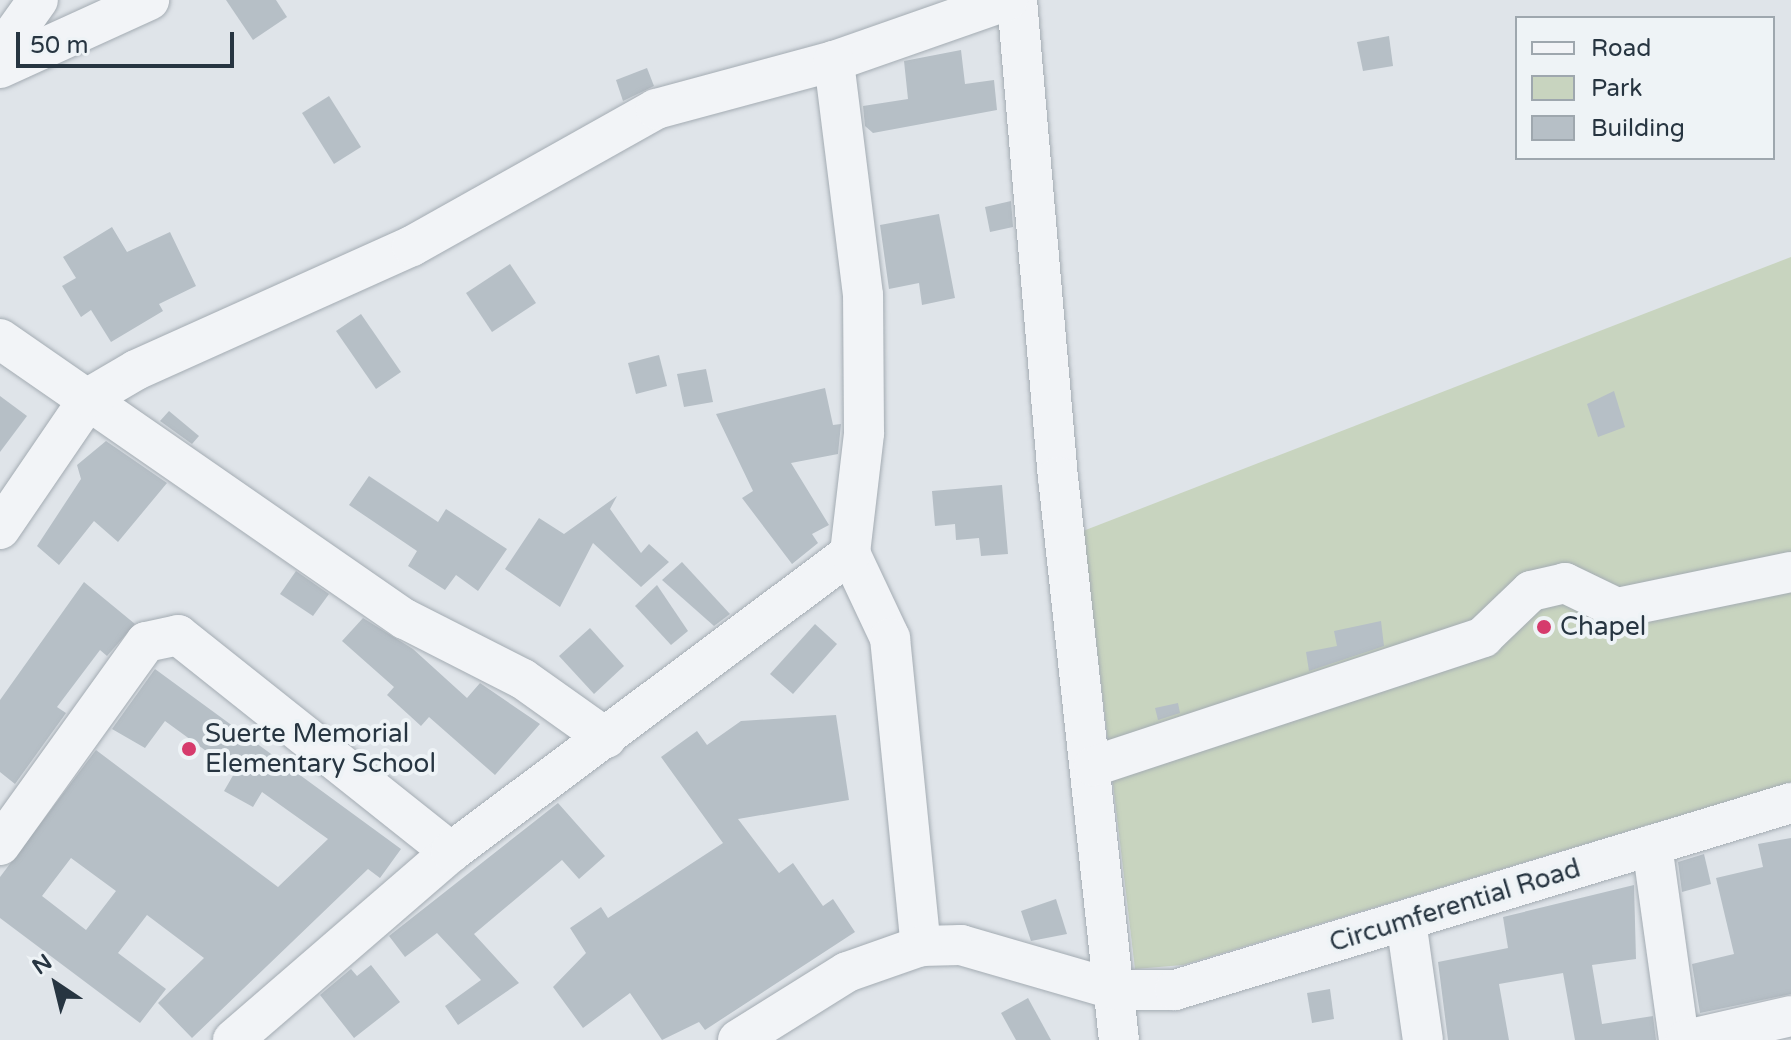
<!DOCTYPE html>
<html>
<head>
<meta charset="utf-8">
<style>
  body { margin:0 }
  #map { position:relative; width:1791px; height:1040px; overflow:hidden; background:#dfe4e9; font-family:"Varela Round",sans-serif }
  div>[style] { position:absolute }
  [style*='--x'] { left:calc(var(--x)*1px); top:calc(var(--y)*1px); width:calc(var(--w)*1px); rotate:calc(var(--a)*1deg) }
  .green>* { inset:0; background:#c8d4bf }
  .building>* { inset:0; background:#b6bfc6 }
  .roads { filter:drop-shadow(0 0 2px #a4acb3) drop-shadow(0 0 2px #a4acb3) }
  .minor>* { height:40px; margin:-20px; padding:0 20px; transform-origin:20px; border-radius:20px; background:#f2f4f7 }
  .dots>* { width:22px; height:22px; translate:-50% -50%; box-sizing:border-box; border:4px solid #eef3f6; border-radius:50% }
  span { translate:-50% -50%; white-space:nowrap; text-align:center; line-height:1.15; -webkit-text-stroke:8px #eef3f6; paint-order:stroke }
  .poi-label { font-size:26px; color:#273541 }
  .left { translate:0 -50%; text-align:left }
  .street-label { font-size:26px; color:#273541 }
  .legend { position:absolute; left:1515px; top:16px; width:260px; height:144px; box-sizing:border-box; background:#eef3f6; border:2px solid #9ea7ae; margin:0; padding:10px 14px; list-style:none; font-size:24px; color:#273541 }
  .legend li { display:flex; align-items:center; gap:16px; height:40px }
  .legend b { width:40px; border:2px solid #9ea7ae }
  .north { position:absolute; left:16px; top:944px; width:80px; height:80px; -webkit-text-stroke:6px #eef3f6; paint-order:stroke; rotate:325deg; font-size:22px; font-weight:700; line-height:32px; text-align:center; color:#273541 }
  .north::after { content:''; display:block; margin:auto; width:28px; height:36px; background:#273541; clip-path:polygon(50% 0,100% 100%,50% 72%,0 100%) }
  .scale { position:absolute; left:16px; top:32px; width:218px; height:36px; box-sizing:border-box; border:4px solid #273541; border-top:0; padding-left:10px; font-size:24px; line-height:28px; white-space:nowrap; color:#273541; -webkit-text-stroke:6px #eef3f6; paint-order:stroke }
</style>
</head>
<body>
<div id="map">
  <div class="green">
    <div style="clip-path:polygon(1791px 257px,1791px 782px,1183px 965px,1135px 969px,1083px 531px)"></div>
  </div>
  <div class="building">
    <div style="clip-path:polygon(226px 0,276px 0,287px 17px,253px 40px)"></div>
    <div style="clip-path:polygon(1389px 36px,1393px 66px,1363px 71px,1357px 42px)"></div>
    <div style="clip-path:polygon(961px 50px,965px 84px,994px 80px,997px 110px,873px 133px,865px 126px,863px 106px,908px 99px,904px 61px)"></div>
    <div style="clip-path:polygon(647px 68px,654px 86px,623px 101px,616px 80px)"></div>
    <div style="clip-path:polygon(329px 96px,361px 147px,334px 164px,302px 113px)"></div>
    <div style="clip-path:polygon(1011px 201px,1013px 227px,990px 232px,985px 207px)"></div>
    <div style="clip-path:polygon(939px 214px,955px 298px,922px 305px,919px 283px,889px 289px,880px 225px)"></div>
    <div style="clip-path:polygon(112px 227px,127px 252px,170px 232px,196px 286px,159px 304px,163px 311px,111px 342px,91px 310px,81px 317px,62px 286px,76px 278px,63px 257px)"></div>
    <div style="clip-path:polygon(510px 264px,536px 303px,492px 332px,466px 293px)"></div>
    <div style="clip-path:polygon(361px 314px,401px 372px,376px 389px,336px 331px)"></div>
    <div style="clip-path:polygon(659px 355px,667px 386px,636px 394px,628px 363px)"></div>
    <div style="clip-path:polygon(706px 369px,713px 402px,684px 407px,677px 374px)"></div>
    <div style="clip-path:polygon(825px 388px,833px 425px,841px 424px,838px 454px,791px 463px,829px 525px,812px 534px,818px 543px,792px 564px,742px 498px,753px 491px,716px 414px)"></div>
    <div style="clip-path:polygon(1614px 391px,1625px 427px,1598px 437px,1587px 404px)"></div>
    <div style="clip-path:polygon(0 396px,27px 416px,0 452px)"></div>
    <div style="clip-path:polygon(169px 411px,199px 436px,192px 444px,160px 421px)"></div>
    <div style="clip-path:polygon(106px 441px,167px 483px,118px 542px,94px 521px,59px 565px,37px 546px,81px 479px,77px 465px)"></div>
    <div style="clip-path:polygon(369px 476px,438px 522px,446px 509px,507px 549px,478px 591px,456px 575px,445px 590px,408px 566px,417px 551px,349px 505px)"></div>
    <div style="clip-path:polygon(1002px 485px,1008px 554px,981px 556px,979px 538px,956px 540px,955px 524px,935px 526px,932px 491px)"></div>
    <div style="clip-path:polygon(617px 496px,610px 509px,641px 553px,649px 544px,669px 562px,641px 587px,593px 543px,560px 607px,505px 569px,539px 518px,564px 534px)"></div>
    <div style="clip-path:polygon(682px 562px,730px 614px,714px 626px,662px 580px)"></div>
    <div style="clip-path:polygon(296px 571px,329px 594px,313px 616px,280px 594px)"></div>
    <div style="clip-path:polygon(84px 582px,135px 624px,107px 656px,100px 650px,57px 707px,66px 713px,15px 784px,0 772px,0 700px)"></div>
    <div style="clip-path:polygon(657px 585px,688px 631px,671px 645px,635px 606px)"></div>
    <div style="clip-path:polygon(363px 618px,413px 649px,467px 698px,480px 683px,540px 724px,495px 775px,429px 717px,421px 726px,387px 695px,394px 687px,342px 641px)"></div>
    <div style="clip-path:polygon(1381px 621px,1384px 646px,1309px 671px,1306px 652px,1337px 646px,1334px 631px)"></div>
    <div style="clip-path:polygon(815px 624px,837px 644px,793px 694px,770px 674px)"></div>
    <div style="clip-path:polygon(590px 628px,624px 666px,594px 694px,559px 656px)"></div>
    <div style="clip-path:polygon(evenodd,155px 669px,401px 849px,380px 878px,368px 869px,192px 1038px,158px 1003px,204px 958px,147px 915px,118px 953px,166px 989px,140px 1023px,0 918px,0 877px,96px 750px,278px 887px,328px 839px,262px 792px,253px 807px,224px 791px,235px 772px,165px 721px,145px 748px,112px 729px,155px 669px,71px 858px,116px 891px,86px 930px,42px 896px,71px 858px)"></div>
    <div style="clip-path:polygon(1178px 703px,1180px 713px,1158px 720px,1155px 708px)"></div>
    <div style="clip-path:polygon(836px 715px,849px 800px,738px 819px,779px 873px,793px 863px,823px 906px,833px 899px,855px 932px,705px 1030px,699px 1022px,662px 1040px,630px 993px,583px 1028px,553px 987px,586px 953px,570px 928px,601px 907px,608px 918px,723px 843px,661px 757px,697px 731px,707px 745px,741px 721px)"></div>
    <div style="clip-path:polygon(558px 803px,605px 856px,579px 879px,562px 860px,474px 934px,519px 983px,458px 1025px,445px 1006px,481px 980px,437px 933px,405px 957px,389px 936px)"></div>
    <div style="clip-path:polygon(1791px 838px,1791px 994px,1700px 1013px,1692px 964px,1734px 954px,1716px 878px,1763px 867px,1758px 844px)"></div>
    <div style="clip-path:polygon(1704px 854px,1711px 884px,1682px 892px,1678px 862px)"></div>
    <div style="clip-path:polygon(1634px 885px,1636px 959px,1592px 965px,1602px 1024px,1653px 1016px,1656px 1040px,1575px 1040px,1563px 973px,1499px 984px,1509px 1040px,1448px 1040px,1438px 962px,1508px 948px,1503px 917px)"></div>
    <div style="clip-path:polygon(1056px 899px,1067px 934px,1031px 941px,1021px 911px)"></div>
    <div style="clip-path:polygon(371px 965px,400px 1002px,354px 1038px,320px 995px,351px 969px,357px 976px)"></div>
    <div style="clip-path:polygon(1330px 989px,1334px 1019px,1312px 1023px,1307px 993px)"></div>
    <div style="clip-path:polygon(1028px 998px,1051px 1040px,1016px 1040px,1001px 1013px)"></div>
  </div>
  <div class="roads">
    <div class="minor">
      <div style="--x:1017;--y:0;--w:479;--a:85.1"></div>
      <div style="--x:1058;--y:477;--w:566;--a:83.82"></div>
      <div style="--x:0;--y:53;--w:65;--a:-54.4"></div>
      <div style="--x:0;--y:68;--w:164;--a:-24.5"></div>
      <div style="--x:0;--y:339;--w:492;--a:34.7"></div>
      <div style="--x:405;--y:619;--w:132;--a:27"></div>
      <div style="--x:523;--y:679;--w:102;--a:35.4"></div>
      <div style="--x:0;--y:529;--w:160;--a:-55.7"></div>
      <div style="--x:90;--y:397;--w:53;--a:-30.4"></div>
      <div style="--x:136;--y:370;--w:303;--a:-24.2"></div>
      <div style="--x:412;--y:246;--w:280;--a:-29.3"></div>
      <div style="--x:656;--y:109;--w:184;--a:-15.1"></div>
      <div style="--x:834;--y:61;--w:184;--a:-19.3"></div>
      <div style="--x:850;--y:553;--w:94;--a:64.8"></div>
      <div style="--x:890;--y:638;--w:310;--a:84.3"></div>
      <div style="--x:1094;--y:766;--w:410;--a:-18.3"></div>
      <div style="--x:1483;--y:637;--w:66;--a:-43.8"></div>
      <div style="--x:1531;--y:591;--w:35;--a:-13"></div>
      <div style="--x:1565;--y:583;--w:58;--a:25.7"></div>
      <div style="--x:1617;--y:608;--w:178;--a:-11.7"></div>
      <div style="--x:0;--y:845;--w:250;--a:-54.3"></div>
      <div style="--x:146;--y:642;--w:33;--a:-12"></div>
      <div style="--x:178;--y:635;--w:349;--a:38.5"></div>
      <div style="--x:1652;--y:845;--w:197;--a:82.1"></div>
      <div style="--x:1406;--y:921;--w:120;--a:81.9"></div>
      <div style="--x:233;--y:1040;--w:288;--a:-40.8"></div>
      <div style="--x:451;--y:852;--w:499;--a:-36.8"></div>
      <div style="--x:850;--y:553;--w:121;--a:-83.3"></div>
      <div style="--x:864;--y:433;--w:138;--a:-90.4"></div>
      <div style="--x:863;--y:295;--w:236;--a:-97.1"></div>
      <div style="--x:738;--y:1040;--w:128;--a:-32"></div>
      <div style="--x:847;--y:972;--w:78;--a:-19.4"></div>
      <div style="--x:921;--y:946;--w:40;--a:-1.4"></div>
      <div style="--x:961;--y:945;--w:161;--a:16.2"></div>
      <div style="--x:1116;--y:990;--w:59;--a:0"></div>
      <div style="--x:1175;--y:990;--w:644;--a:-16.89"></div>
      <div style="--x:1686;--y:1040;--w:108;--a:-12.9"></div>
    </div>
  </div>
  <div class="dots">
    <div style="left:1544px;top:627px;background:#d63b6c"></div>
    <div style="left:189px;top:749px;background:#d63b6c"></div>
  </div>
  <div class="poi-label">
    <span class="left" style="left:1560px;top:627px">Chapel</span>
    <span class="left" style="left:205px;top:749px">Suerte Memorial<br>Elementary School</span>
  </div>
  <div class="street-label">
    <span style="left:1455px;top:906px;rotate:-17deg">Circumferential Road</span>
  </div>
  <ul class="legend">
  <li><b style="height:10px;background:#f2f4f7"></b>Road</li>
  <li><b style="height:22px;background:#c8d4bf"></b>Park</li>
  <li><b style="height:22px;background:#b6bfc6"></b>Building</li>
  </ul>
  <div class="north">N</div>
  <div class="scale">50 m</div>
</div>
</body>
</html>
